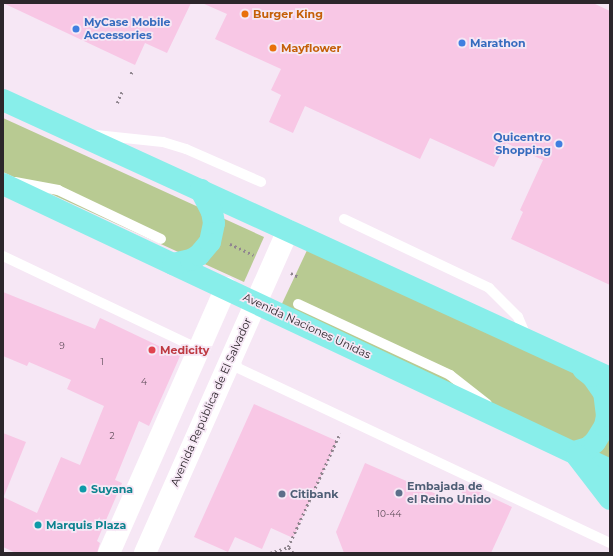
<!DOCTYPE html>
<html>
<head>
<meta charset="utf-8">
<style>
  body { margin:0 }
  #map { position:relative; width:613px; height:556px; overflow:hidden; background:#f6e7f5; font-family:Montserrat,sans-serif }
  div>[style] { position:absolute }
  [style*='--x'] { left:calc(var(--x)*1px); top:calc(var(--y)*1px); width:calc(var(--w)*1px); rotate:calc(var(--a)*1deg) }
  .green>* { inset:0; background:#b8ca92 }
  .building>* { inset:0; background:#f8c7e5 }
  .path>* { height:2.5px; margin-top:-1.25px; transform-origin:0; background:repeating-linear-gradient(90deg,#90868f 0 2px,transparent 0 5px) }
  .service>* { height:10px; margin:-5px; padding:0 5px; transform-origin:5px; border-radius:5px; background:#fff }
  .tertiary>* { height:22px; margin:-11px; padding:0 11px; transform-origin:11px; border-radius:11px; background:#fff }
  .primary>* { height:22px; margin:-11px; padding:0 11px; transform-origin:11px; border-radius:11px; background:#88eeea }
  .dots>* { width:11px; height:11px; translate:-50% -50%; box-sizing:border-box; border:2px solid #f6e7f5; border-radius:50% }
  span { translate:-50% -50%; white-space:nowrap; text-align:center; line-height:1.15; -webkit-text-stroke:3.5px #f6e7f5; paint-order:stroke }
  .number-label { font-size:9px; color:#5f4e5a }
  .number-label span { -webkit-text-stroke-width:0 }
  .food-label { font-size:11px; color:#c56008; font-weight:700 }
  .left { translate:0 -50%; text-align:left }
  .shop-label { font-size:11px; color:#366cbe; font-weight:700 }
  .right { translate:-100% -50%; text-align:right }
  .street-label { font-size:11px; color:#2c262b }
  .health-label { font-size:11px; color:#be3a42; font-weight:700 }
  .service-label { font-size:11px; color:#4e5e75; font-weight:700 }
  .culture-label { font-size:11px; color:#0d838f; font-weight:700 }
  .frame { position:absolute; inset:0; border:4px solid #2c262b; pointer-events:none }
</style>
</head>
<body>
<div id="map">
  <div class="green">
    <div style="clip-path:polygon(3px 118px,264px 237px,244px 282px,3px 172px)"></div>
    <div style="clip-path:polygon(309px 246px,610px 387px,610px 468px,279px 310px)"></div>
  </div>
  <div class="building">
    <div style="clip-path:polygon(3px 3px,191px 3px,167px 53px,145px 43px,135px 65px)"></div>
    <div style="clip-path:polygon(202px 3px,593px 3px,610px 11px,610px 285px,511px 239px,523px 212px,520px 210px,543px 160px,506px 143px,494px 167px,430px 138px,420px 159px,305px 106px,293px 133px,269px 122px,281px 95px,271px 90px,281px 69px,215px 39px,227px 14px)"></div>
    <div style="clip-path:polygon(3px 292px,95px 329px,100px 318px,180px 356px,149px 426px,139px 421px,115px 480px,122px 483px,97px 541px,100px 543px,97px 553px,16px 553px,3px 547px,3px 497px,37px 513px,61px 457px,80px 465px,104px 406px,67px 389px,71px 380px,29px 362px,27px 366px,3px 356px)"></div>
    <div style="clip-path:polygon(254px 404px,337px 441px,293px 538px,271px 528px,262px 549px,235px 537px,228px 552px,194px 537px)"></div>
    <div style="clip-path:polygon(3px 433px,26px 442px,4px 496px,3px 496px)"></div>
    <div style="clip-path:polygon(365px 463px,457px 503px,465px 485px,512px 507px,491px 553px,344px 553px,336px 532px)"></div>
  </div>
  <div class="path">
    <div style="--x:131;--y:74;--w:4;--a:-76"></div>
    <div style="--x:117;--y:103;--w:13;--a:-67"></div>
    <div style="--x:230;--y:244;--w:26;--a:25"></div>
    <div style="--x:291;--y:273;--w:9;--a:27"></div>
    <div style="--x:270;--y:553;--w:19;--a:-18"></div>
    <div style="--x:293;--y:553;--w:8;--a:-130"></div>
    <div style="--x:288;--y:547;--w:125;--a:-65.5"></div>
  </div>
  <div class="service">
    <div style="--x:96;--y:135;--w:67;--a:6"></div>
    <div style="--x:163;--y:142;--w:24;--a:17"></div>
    <div style="--x:186;--y:149;--w:82;--a:23.7"></div>
    <div style="--x:15;--y:182;--w:44;--a:10.5"></div>
    <div style="--x:58;--y:190;--w:114;--a:25.4"></div>
    <div style="--x:344;--y:219;--w:161;--a:25.4"></div>
    <div style="--x:489;--y:288;--w:41;--a:45"></div>
    <div style="--x:518;--y:317;--w:23;--a:67"></div>
    <div style="--x:3;--y:256;--w:205;--a:25.4"></div>
    <div style="--x:188;--y:344;--w:15;--a:62"></div>
    <div style="--x:298;--y:304;--w:168;--a:25"></div>
    <div style="--x:450;--y:375;--w:47;--a:38.1"></div>
    <div style="--x:233;--y:356;--w:13;--a:67"></div>
    <div style="--x:238;--y:368;--w:411;--a:25.2"></div>
  </div>
  <div class="tertiary">
    <div style="--x:109;--y:553;--w:290;--a:-66.2"></div>
    <div style="--x:145;--y:553;--w:353;--a:-66.1"></div>
  </div>
  <div class="primary">
    <div style="--x:3;--y:100;--w:668;--a:24.61"></div>
    <div style="--x:3;--y:184;--w:671;--a:25.23"></div>
    <div style="--x:173;--y:264;--w:18;--a:-13"></div>
    <div style="--x:191;--y:260;--w:9;--a:-32"></div>
    <div style="--x:199;--y:255;--w:17;--a:-50"></div>
    <div style="--x:210;--y:242;--w:19;--a:-78"></div>
    <div style="--x:214;--y:223;--w:11;--a:-100"></div>
    <div style="--x:212;--y:212;--w:25;--a:-117"></div>
    <div style="--x:574;--y:452;--w:15;--a:-16"></div>
    <div style="--x:588;--y:448;--w:9;--a:-41"></div>
    <div style="--x:595;--y:442;--w:19;--a:-58"></div>
    <div style="--x:605;--y:426;--w:10;--a:-79"></div>
    <div style="--x:607;--y:416;--w:23;--a:-97"></div>
    <div style="--x:604;--y:393;--w:21;--a:-125"></div>
    <div style="--x:592;--y:376;--w:11;--a:-142"></div>
    <div style="--x:577;--y:456;--w:54;--a:52.5"></div>
  </div>
  <div class="dots">
    <div style="left:245px;top:14px;background:#e8710a"></div>
    <div style="left:76px;top:29px;background:#3f7fe0"></div>
    <div style="left:462px;top:43px;background:#3f7fe0"></div>
    <div style="left:273px;top:48px;background:#e8710a"></div>
    <div style="left:559px;top:144px;background:#3f7fe0"></div>
    <div style="left:152px;top:350px;background:#e0444e"></div>
    <div style="left:83px;top:489px;background:#0f9aa8"></div>
    <div style="left:399px;top:493px;background:#5c6f8a"></div>
    <div style="left:282px;top:494px;background:#5c6f8a"></div>
    <div style="left:38px;top:525px;background:#0f9aa8"></div>
  </div>
  <div class="number-label">
    <span style="left:62px;top:346px">9</span>
    <span style="left:102px;top:362px">1</span>
    <span style="left:144px;top:382px">4</span>
    <span style="left:112px;top:436px">2</span>
    <span style="left:389px;top:514px">10-44</span>
  </div>
  <div class="food-label">
    <span class="left" style="left:253px;top:14px">Burger King</span>
    <span class="left" style="left:281px;top:48px">Mayflower</span>
  </div>
  <div class="shop-label">
    <span class="left" style="left:84px;top:29px">MyCase Mobile<br>Accessories</span>
    <span class="left" style="left:470px;top:43px">Marathon</span>
    <span class="right" style="left:551px;top:144px">Quicentro<br>Shopping</span>
  </div>
  <div class="street-label">
    <span style="left:307px;top:326px;rotate:25deg">Avenida Naciones Unidas</span>
    <span style="left:211px;top:402px;rotate:-66deg">Avenida República de El Salvador</span>
  </div>
  <div class="health-label">
    <span class="left" style="left:160px;top:350px">Medicity</span>
  </div>
  <div class="service-label">
    <span class="left" style="left:407px;top:493px">Embajada de<br>el Reino Unido</span>
    <span class="left" style="left:290px;top:494px">Citibank</span>
  </div>
  <div class="culture-label">
    <span class="left" style="left:91px;top:489px">Suyana</span>
    <span class="left" style="left:46px;top:525px">Marquis Plaza</span>
  </div>
  <div class="frame"></div>
</div>
</body>
</html>
